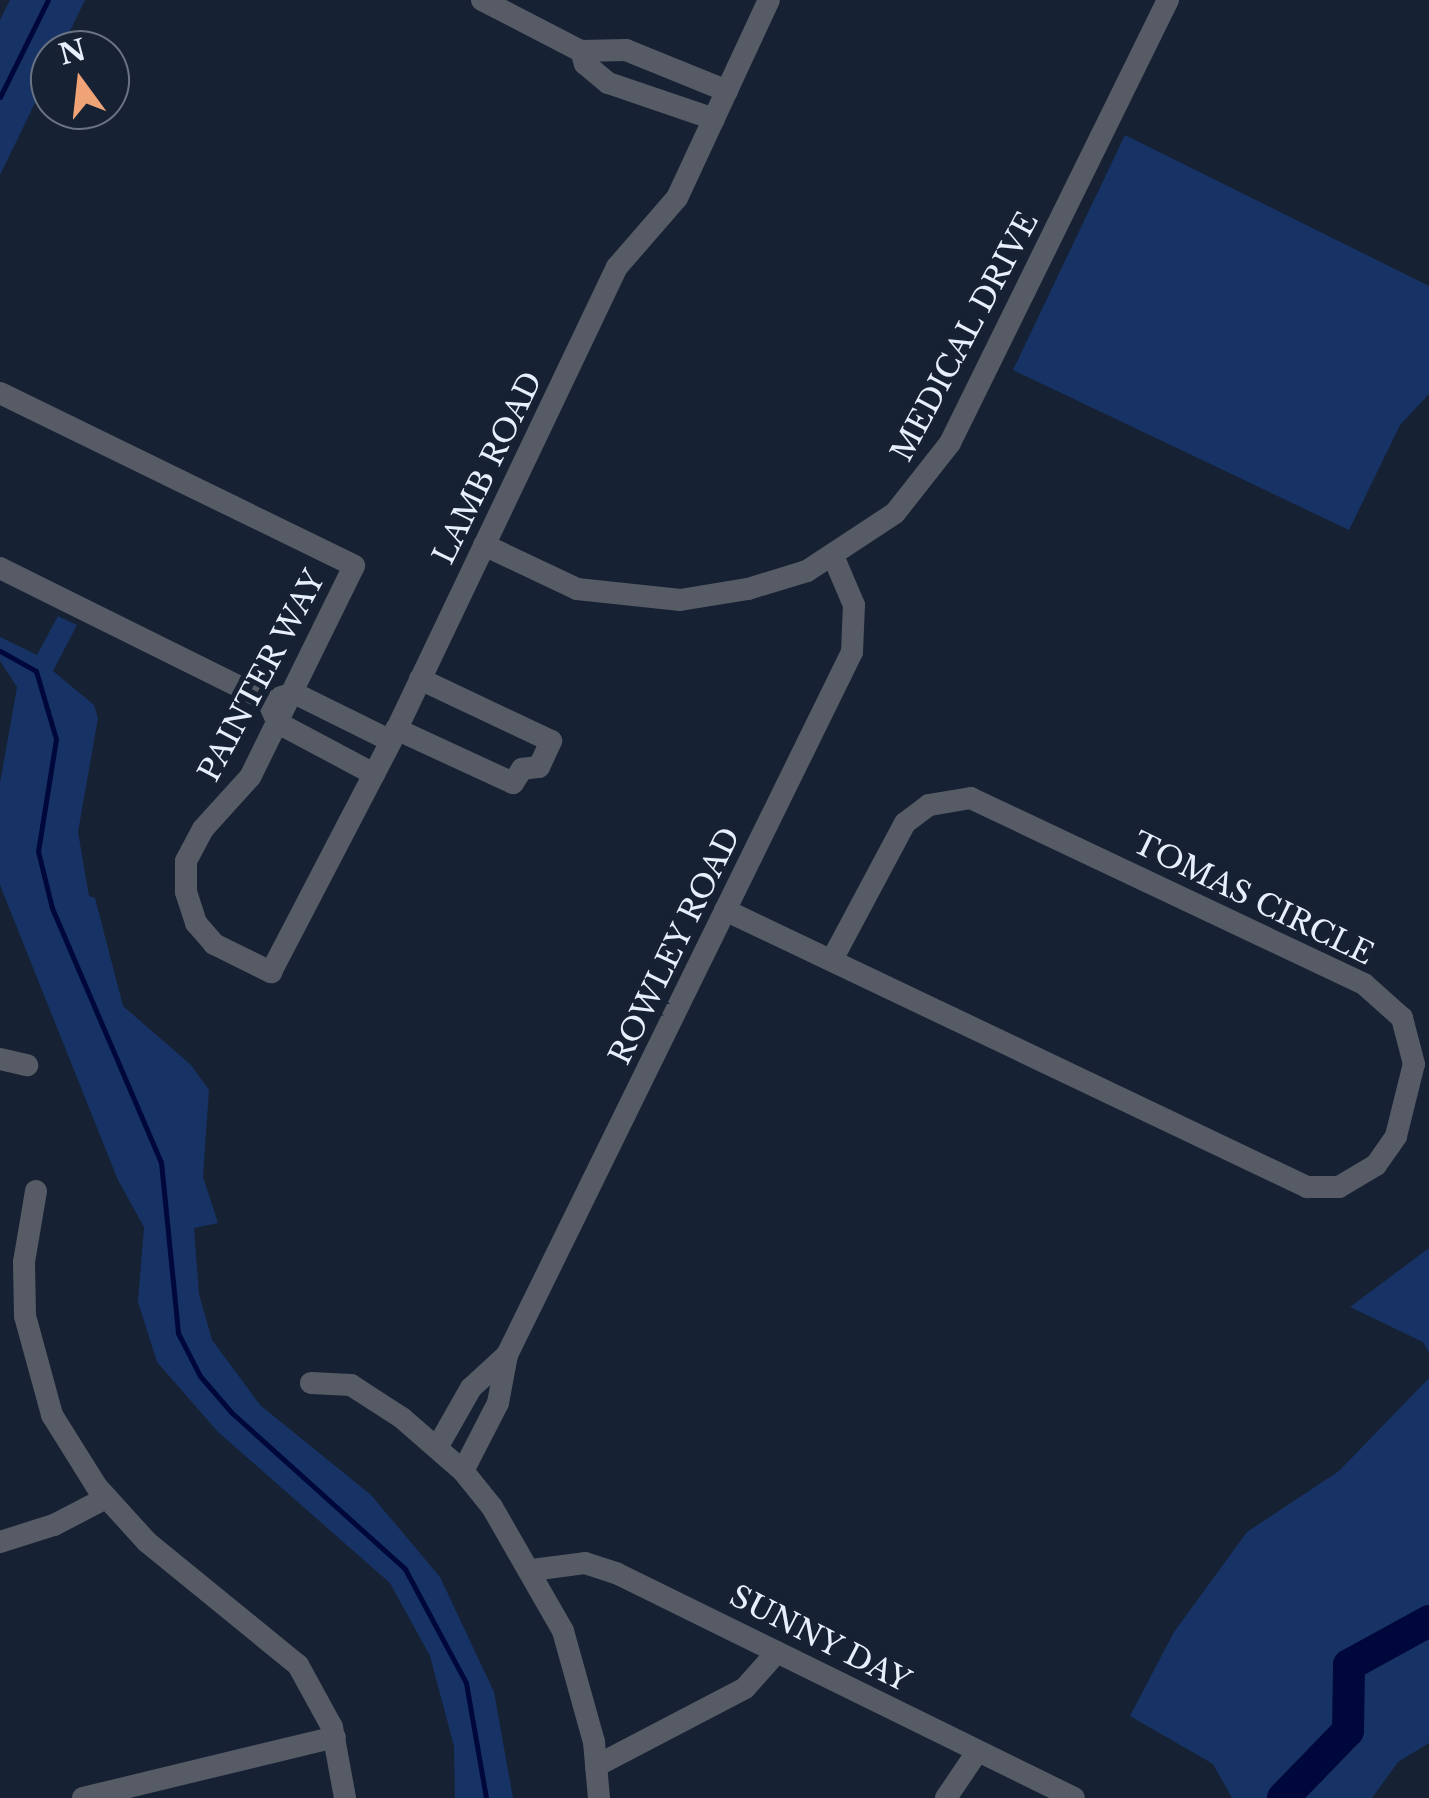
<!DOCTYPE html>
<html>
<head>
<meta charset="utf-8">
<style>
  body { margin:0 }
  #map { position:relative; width:1429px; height:1798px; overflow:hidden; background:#162133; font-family:"Libre Baskerville",serif }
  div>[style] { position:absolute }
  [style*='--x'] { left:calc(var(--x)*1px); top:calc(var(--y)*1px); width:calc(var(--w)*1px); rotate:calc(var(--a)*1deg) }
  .green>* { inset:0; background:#173365 }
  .stream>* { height:5px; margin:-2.5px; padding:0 2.5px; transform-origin:2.5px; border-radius:2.5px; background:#00073b }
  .river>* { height:32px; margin:-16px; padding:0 16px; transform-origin:16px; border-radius:16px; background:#00073b }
  .minor>* { height:22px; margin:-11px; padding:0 11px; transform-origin:11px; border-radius:11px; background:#565b65 }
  span { translate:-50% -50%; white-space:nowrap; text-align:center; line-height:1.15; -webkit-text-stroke:10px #162133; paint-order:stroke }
  .street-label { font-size:30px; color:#e8effc }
  .north { position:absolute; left:30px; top:30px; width:100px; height:100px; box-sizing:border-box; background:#162133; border:2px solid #6a7383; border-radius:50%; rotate:345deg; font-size:28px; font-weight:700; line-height:40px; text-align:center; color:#e8effc }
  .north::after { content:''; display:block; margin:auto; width:35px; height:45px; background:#efa377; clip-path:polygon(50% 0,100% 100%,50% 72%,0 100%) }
</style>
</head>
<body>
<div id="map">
  <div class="green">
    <div style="clip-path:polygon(10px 0,85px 0,61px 50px,50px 50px,50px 72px,0 175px,0 20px)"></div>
    <div style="clip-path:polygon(1125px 135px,1429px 286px,1429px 394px,1400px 425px,1349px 530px,1013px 370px)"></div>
    <div style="clip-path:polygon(58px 616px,77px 625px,53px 671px,94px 705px,98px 718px,78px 832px,89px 896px,95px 898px,123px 1006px,191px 1065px,209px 1090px,203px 1177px,218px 1223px,194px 1228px,199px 1294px,212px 1340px,260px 1405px,371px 1495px,440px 1577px,494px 1692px,513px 1798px,455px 1798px,454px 1746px,430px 1656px,390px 1583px,218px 1432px,157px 1362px,138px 1302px,144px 1227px,118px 1180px,0 885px,0 783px,17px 687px,0 661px,0 637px,37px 655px)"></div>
    <div style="clip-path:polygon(1429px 1248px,1429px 1353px,1423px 1342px,1350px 1307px)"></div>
    <div style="clip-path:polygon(1429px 1378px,1429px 1743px,1398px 1762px,1372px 1798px,1232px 1798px,1213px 1764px,1130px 1716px,1174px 1632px,1247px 1532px,1339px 1471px)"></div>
  </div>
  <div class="stream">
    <div style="--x:0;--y:97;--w:108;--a:-63.7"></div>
    <div style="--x:0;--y:651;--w:41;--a:29.1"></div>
    <div style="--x:36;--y:671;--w:71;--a:73.6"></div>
    <div style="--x:56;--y:739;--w:113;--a:99.1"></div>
    <div style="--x:38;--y:851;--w:59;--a:76.2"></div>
    <div style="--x:52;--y:908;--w:276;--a:66.8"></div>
    <div style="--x:161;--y:1162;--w:172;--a:84.3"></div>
    <div style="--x:178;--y:1333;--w:48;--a:62.9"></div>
    <div style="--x:200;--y:1376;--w:49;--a:49.1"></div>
    <div style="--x:232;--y:1413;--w:233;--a:42"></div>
    <div style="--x:405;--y:1569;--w:129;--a:61.8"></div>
    <div style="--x:466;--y:1683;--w:117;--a:80.1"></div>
  </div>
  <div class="river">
    <div style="--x:1283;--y:1798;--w:93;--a:-45.9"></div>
    <div style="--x:1348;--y:1731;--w:66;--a:-89.1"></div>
    <div style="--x:1349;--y:1665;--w:91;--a:-28.8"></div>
  </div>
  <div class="minor">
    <div style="--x:482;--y:0;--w:111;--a:27.3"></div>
    <div style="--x:714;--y:119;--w:112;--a:-161.2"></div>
    <div style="--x:608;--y:83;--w:30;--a:-140"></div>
    <div style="--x:585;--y:64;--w:14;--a:-107"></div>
    <div style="--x:581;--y:51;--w:45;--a:-1.3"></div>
    <div style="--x:626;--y:50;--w:109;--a:22.1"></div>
    <div style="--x:0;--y:393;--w:394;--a:26"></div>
    <div style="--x:354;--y:566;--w:235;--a:116.2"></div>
    <div style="--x:250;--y:777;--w:70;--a:132.1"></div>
    <div style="--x:203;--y:829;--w:36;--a:118"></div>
    <div style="--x:186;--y:861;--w:31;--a:90"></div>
    <div style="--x:186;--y:892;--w:33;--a:72"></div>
    <div style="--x:196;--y:923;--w:28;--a:49"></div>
    <div style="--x:214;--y:944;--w:64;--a:26.2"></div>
    <div style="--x:271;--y:972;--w:260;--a:-62.5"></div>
    <div style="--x:391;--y:741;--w:525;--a:-64.51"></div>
    <div style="--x:617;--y:267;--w:91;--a:-49"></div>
    <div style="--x:677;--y:198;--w:218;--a:-65.1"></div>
    <div style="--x:484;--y:545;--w:103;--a:25.3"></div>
    <div style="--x:577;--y:589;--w:104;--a:6.1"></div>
    <div style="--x:680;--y:600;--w:69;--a:-9.2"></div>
    <div style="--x:748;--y:589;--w:62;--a:-17"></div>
    <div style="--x:807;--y:571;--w:105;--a:-33.4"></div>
    <div style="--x:895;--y:513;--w:89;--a:-51.8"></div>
    <div style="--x:950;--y:443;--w:494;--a:-63.8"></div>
    <div style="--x:0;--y:568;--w:299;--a:26.4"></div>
    <div style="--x:268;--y:701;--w:24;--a:66"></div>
    <div style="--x:278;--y:723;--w:109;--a:28"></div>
    <div style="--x:281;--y:697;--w:14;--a:-17"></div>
    <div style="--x:294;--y:693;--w:108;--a:26.3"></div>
    <div style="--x:396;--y:729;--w:129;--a:24.8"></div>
    <div style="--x:513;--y:783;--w:17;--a:-57"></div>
    <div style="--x:522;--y:769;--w:17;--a:-7"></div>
    <div style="--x:539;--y:767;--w:29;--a:-65"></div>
    <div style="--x:551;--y:741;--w:145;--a:-154.7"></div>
    <div style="--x:725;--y:910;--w:645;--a:25.45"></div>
    <div style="--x:1307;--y:1187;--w:32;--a:0"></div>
    <div style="--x:1339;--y:1187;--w:43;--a:-30.7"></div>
    <div style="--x:1376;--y:1165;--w:35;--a:-55"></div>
    <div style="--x:1396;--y:1136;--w:74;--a:-76"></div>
    <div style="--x:1414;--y:1064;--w:48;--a:-104.6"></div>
    <div style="--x:1402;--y:1018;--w:51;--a:-138.2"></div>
    <div style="--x:1364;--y:984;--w:435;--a:-154.7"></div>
    <div style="--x:971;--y:798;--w:43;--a:170.5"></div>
    <div style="--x:929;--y:805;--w:30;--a:143"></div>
    <div style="--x:905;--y:823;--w:155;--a:118.1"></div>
    <div style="--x:0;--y:1059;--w:28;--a:13"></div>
    <div style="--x:36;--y:1191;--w:72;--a:99.6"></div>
    <div style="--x:24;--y:1262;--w:54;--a:88.9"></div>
    <div style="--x:25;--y:1316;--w:103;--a:74.7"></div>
    <div style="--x:52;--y:1415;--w:85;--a:58"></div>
    <div style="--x:97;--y:1487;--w:74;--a:47.7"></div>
    <div style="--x:147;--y:1542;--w:195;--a:39.2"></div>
    <div style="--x:298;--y:1665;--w:71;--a:61.3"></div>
    <div style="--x:332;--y:1727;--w:72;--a:79.6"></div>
    <div style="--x:311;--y:1383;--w:40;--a:2.9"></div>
    <div style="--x:351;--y:1385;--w:61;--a:32.9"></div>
    <div style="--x:402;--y:1418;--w:81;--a:41"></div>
    <div style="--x:463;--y:1471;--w:46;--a:51.1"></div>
    <div style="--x:492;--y:1507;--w:143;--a:60.2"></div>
    <div style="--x:563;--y:1631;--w:115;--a:74.4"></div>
    <div style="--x:594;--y:1742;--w:56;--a:84.9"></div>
    <div style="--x:438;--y:1446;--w:67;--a:-60.4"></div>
    <div style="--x:471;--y:1388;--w:49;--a:-42.5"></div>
    <div style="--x:463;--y:1471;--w:76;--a:-62.8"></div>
    <div style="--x:498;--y:1403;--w:49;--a:-79.4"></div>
    <div style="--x:507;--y:1355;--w:783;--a:-63.86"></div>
    <div style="--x:852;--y:652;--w:47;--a:-87.6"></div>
    <div style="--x:854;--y:605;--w:51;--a:-113.1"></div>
    <div style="--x:0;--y:1542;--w:57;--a:-17.5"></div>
    <div style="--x:54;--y:1525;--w:59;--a:-27.4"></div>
    <div style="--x:532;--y:1570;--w:53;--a:-7.5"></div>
    <div style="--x:585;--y:1563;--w:33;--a:18"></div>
    <div style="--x:616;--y:1573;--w:510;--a:26.16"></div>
    <div style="--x:596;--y:1766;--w:168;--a:-27.6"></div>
    <div style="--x:745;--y:1688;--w:48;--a:-48.4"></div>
    <div style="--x:83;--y:1798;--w:259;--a:-13.6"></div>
    <div style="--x:946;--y:1798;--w:55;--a:-56"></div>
  </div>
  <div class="street-label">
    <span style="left:965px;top:337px;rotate:-62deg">MEDICAL DRIVE</span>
    <span style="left:488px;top:468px;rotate:-64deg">LAMB ROAD</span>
    <span style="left:262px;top:676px;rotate:-62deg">PAINTER WAY</span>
    <span style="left:1253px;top:899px;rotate:26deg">TOMAS CIRCLE</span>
    <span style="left:675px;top:946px;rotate:-64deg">ROWLEY ROAD</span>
    <span style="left:820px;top:1639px;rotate:27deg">SUNNY DAY</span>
  </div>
  <div class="north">N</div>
</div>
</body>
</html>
